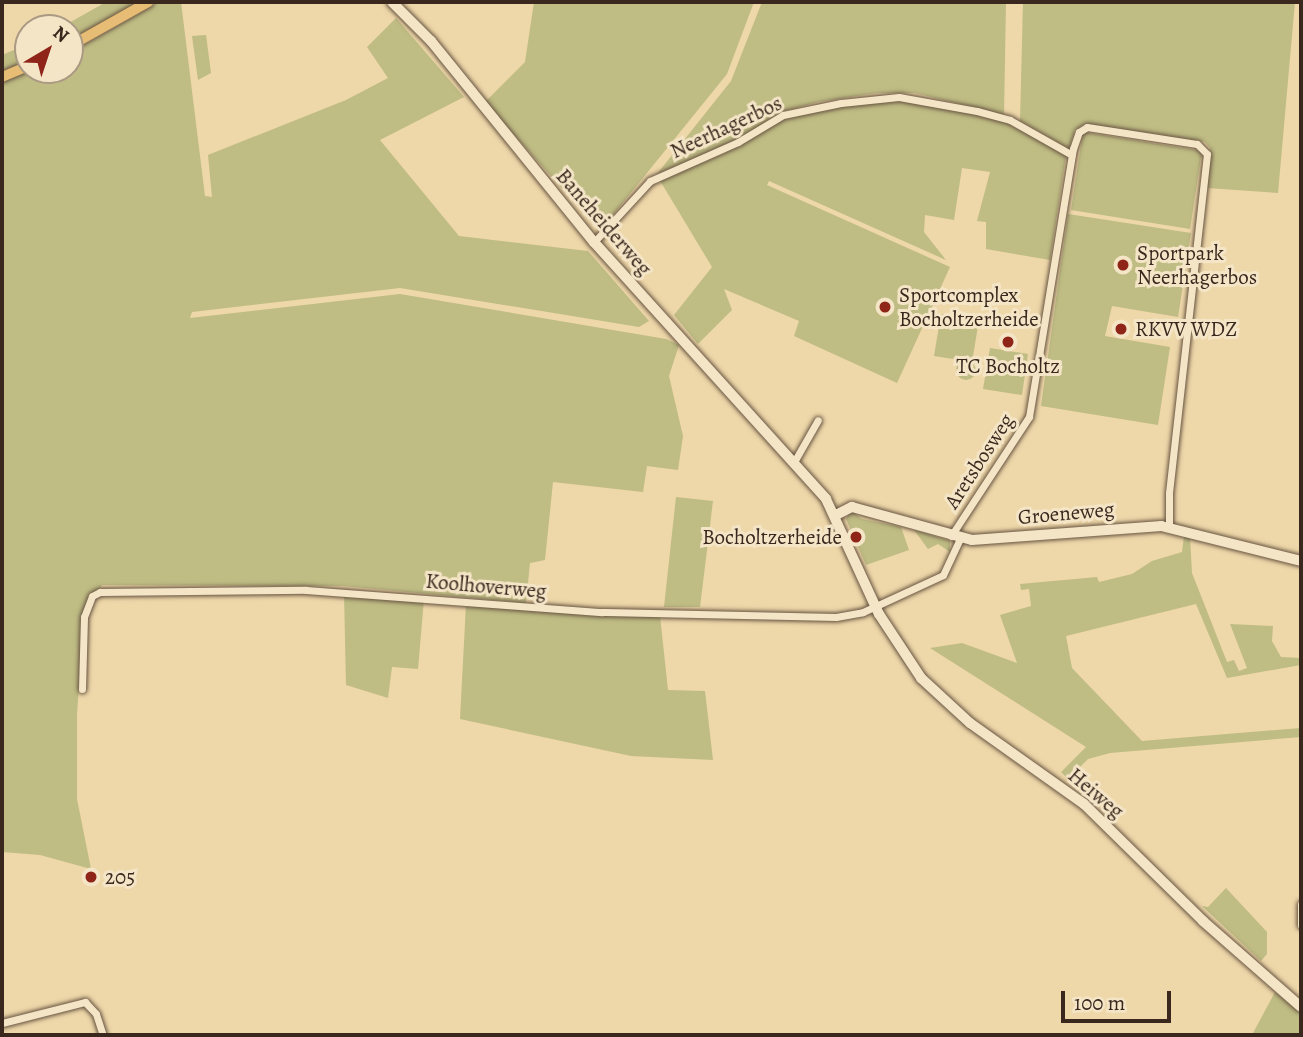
<!DOCTYPE html>
<html>
<head>
<meta charset="utf-8">
<style>
  body { margin:0 }
  #map { position:relative; width:1303px; height:1037px; overflow:hidden; background:#eed7a9; font-family:Alegreya,serif }
  div>[style] { position:absolute }
  [style*='--x'] { left:calc(var(--x)*1px); top:calc(var(--y)*1px); width:calc(var(--w)*1px); rotate:calc(var(--a)*1deg) }
  .green>* { inset:0; background:#bfbc84 }
  .round { border-radius:50% }
  .roads { filter:drop-shadow(0 0 2px #675441) drop-shadow(0 0 2px #675441) }
  .street>* { height:7px; margin:-3.5px; padding:0 3.5px; transform-origin:3.5px; border-radius:3.5px; background:#f4e5c7 }
  .secondary>* { height:10px; margin:-5px; padding:0 5px; transform-origin:5px; border-radius:5px; background:#f4e5c7 }
  .primary>* { height:10px; margin:-5px; padding:0 5px; transform-origin:5px; border-radius:5px; background:#e7bc74 }
  .dots>* { width:19px; height:19px; translate:-50% -50%; box-sizing:border-box; border:4px solid #f4e5c7; border-radius:50% }
  span { translate:-50% -50%; white-space:nowrap; text-align:center; line-height:1.15; -webkit-text-stroke:6px #f4e5c7; paint-order:stroke }
  .street-label { font-size:21px; color:#3a281e }
  .poi-label { font-size:21px; color:#3a281e }
  .left { translate:0 -50%; text-align:left }
  .right { translate:-100% -50%; text-align:right }
  .frame { position:absolute; inset:0; border:4px solid #3a281e; pointer-events:none }
  .north { position:absolute; left:14px; top:14px; width:70px; height:70px; box-sizing:border-box; background:#f4e5c7; border:2px solid #aa9983; border-radius:50%; rotate:39deg; font-size:19px; font-weight:700; line-height:28px; text-align:center; color:#3a281e }
  .north::after { content:''; display:block; margin:auto; width:24px; height:32px; background:#8f2418; clip-path:polygon(50% 0,100% 100%,50% 72%,0 100%) }
  .scale { position:absolute; left:1061px; top:991px; width:110px; height:32px; box-sizing:border-box; border:4px solid #3a281e; border-top:0; padding-left:9px; font-size:21px; line-height:24px; white-space:nowrap; color:#3a281e; -webkit-text-stroke:5px #f4e5c7; paint-order:stroke }
</style>
</head>
<body>
<div id="map">
  <div class="green">
    <div style="clip-path:polygon(106px 2px,140px 2px,70px 41px,70px 28px,60px 28px)"></div>
    <div style="clip-path:polygon(159px 2px,181px 2px,205px 196px,212px 197px,208px 155px,346px 100px,388px 78px,367px 47px,396px 18px,464px 97px,380px 140px,459px 236px,588px 251px,649px 321px,639px 327px,400px 288px,192px 312px,190px 318px,400px 294px,666px 339px,679px 345px,669px 376px,683px 436px,678px 470px,647px 466px,643px 492px,553px 482px,545px 560px,530px 563px,526px 603px,343px 586px,102px 585px,84px 618px,77px 714px,77px 799px,91px 869px,40px 855px,2px 852px,2px 82px,32px 70px,70px 70px,70px 53px)"></div>
    <div style="clip-path:polygon(534px 2px,754px 2px,727px 74px,600px 231px,485px 102px,525px 62px)"></div>
    <div style="clip-path:polygon(762px 2px,1006px 2px,1004px 115px,915px 93px,877px 93px,818px 102px,781px 112px,724px 148px,657px 174px,731px 81px)"></div>
    <div style="clip-path:polygon(1023px 2px,1295px 2px,1278px 193px,1207px 188px,1210px 148px,1205px 142px,1085px 124px,1075px 130px,1069px 149px,1020px 121px)"></div>
    <div style="clip-path:polygon(206px 35px,211px 73px,198px 80px,192px 36px)"></div>
    <div style="clip-path:polygon(28px 44px,28px 61px,2px 73px,2px 55px)"></div>
    <div style="clip-path:polygon(915px 99px,1001px 120px,1066px 155px,1050px 260px,986px 249px,986px 222px,977px 221px,990px 172px,962px 168px,954px 220px,925px 215px,924px 232px,946px 260px,769px 181px,767px 185px,950px 267px,897px 383px,794px 336px,799px 321px,724px 289px,732px 310px,698px 344px,674px 315px,712px 267px,659px 179px,723px 154px,784px 117px,861px 102px)"></div>
    <div style="clip-path:polygon(1083px 132px,1202px 151px,1190px 229px,1071px 210px)"></div>
    <div style="clip-path:polygon(1068px 214px,1191px 233px,1178px 317px,1112px 306px,1105px 336px,1170px 347px,1158px 425px,1041px 406px)"></div>
    <div style="clip-path:polygon(941px 314px,979px 320px,972px 362px,934px 356px)"></div>
    <div style="clip-path:polygon(990px 348px,1028px 354px,1022px 395px,983px 389px)"></div>
    <div class="round" style="left:956px;top:360px;width:20px;height:20px"></div>
    <div style="clip-path:polygon(676px 497px,713px 501px,700px 607px,664px 607px)"></div>
    <div style="clip-path:polygon(851px 511px,862px 519px,901px 527px,909px 550px,866px 565px,846px 519px)"></div>
    <div style="clip-path:polygon(914px 530px,950px 541px,950px 552px,938px 544px,928px 549px)"></div>
    <div style="clip-path:polygon(1184px 536px,1190px 537px,1192px 573px,1227px 662px,1234px 660px,1239px 671px,1247px 668px,1230px 624px,1273px 626px,1272px 641px,1281px 657px,1301px 658px,1301px 665px,1227px 678px,1196px 604px,1066px 636px,1072px 668px,1142px 741px,1301px 728px,1301px 737px,1110px 753px,1088px 759px,1068px 779px,1061px 772px,1086px 747px,930px 648px,962px 643px,1017px 663px,1000px 615px,1031px 606px,1029px 589px,1021px 590px,1020px 584px,1097px 577px,1099px 582px,1132px 574px,1152px 561px,1182px 552px)"></div>
    <div style="clip-path:polygon(344px 593px,424px 599px,418px 669px,392px 667px,388px 698px,346px 685px)"></div>
    <div style="clip-path:polygon(466px 604px,660px 616px,668px 690px,705px 691px,713px 760px,631px 756px,460px 719px)"></div>
    <div style="clip-path:polygon(1226px 888px,1267px 932px,1267px 954px,1261px 961px,1202px 906px,1208px 907px)"></div>
    <div style="clip-path:polygon(1275px 992px,1301px 1012px,1301px 1035px,1252px 1035px)"></div>
  </div>
  <div class="roads">
    <div class="street">
      <div style="--x:594;--y:242;--w:83;--a:-47.4"></div>
      <div style="--x:650;--y:181;--w:96;--a:-23.9"></div>
      <div style="--x:738;--y:142;--w:52;--a:-31"></div>
      <div style="--x:783;--y:115;--w:59;--a:-11.7"></div>
      <div style="--x:841;--y:103;--w:58;--a:-5.9"></div>
      <div style="--x:899;--y:97;--w:79;--a:10.2"></div>
      <div style="--x:977;--y:111;--w:34;--a:15"></div>
      <div style="--x:1010;--y:120;--w:71;--a:29.4"></div>
      <div style="--x:794;--y:462;--w:48;--a:-60.3"></div>
      <div style="--x:951;--y:536;--w:142;--a:-56.8"></div>
      <div style="--x:1029;--y:417;--w:272;--a:-80.7"></div>
      <div style="--x:1073;--y:149;--w:18;--a:-71"></div>
      <div style="--x:1079;--y:132;--w:9;--a:-32"></div>
      <div style="--x:1087;--y:127;--w:111;--a:8.8"></div>
      <div style="--x:1197;--y:144;--w:14;--a:45"></div>
      <div style="--x:1207;--y:154;--w:341;--a:96.4"></div>
      <div style="--x:1169;--y:493;--w:34;--a:90"></div>
      <div style="--x:82;--y:689;--w:72;--a:-88.4"></div>
      <div style="--x:84;--y:617;--w:22;--a:-69"></div>
      <div style="--x:92;--y:596;--w:9;--a:-27"></div>
      <div style="--x:100;--y:592;--w:206;--a:-0.6"></div>
      <div style="--x:306;--y:590;--w:297;--a:4.3"></div>
      <div style="--x:602;--y:612;--w:234;--a:1.2"></div>
      <div style="--x:836;--y:617;--w:27;--a:-10"></div>
      <div style="--x:863;--y:612;--w:88;--a:-24.8"></div>
      <div style="--x:943;--y:575;--w:40;--a:-65"></div>
      <div style="--x:1301;--y:904;--w:21;--a:90"></div>
      <div style="--x:2;--y:1023;--w:86;--a:-14.2"></div>
      <div style="--x:85;--y:1002;--w:16;--a:47"></div>
      <div style="--x:96;--y:1014;--w:22;--a:72"></div>
    </div>
    <div class="secondary">
      <div style="--x:392;--y:2;--w:55;--a:45"></div>
      <div style="--x:431;--y:41;--w:259;--a:51"></div>
      <div style="--x:594;--y:242;--w:346;--a:47.9"></div>
      <div style="--x:826;--y:499;--w:127;--a:65.3"></div>
      <div style="--x:879;--y:614;--w:77;--a:56.7"></div>
      <div style="--x:921;--y:678;--w:67;--a:42.6"></div>
      <div style="--x:970;--y:723;--w:140;--a:35.4"></div>
      <div style="--x:1084;--y:804;--w:167;--a:44.5"></div>
      <div style="--x:1203;--y:921;--w:130;--a:41.3"></div>
      <div style="--x:836;--y:515;--w:18;--a:-27"></div>
      <div style="--x:852;--y:507;--w:124;--a:15.4"></div>
      <div style="--x:972;--y:540;--w:190;--a:-4.2"></div>
      <div style="--x:1161;--y:526;--w:144;--a:14"></div>
    </div>
    <div class="primary">
      <div style="--x:70;--y:46;--w:90;--a:-29.4"></div>
      <div style="--x:2;--y:77;--w:28;--a:-23"></div>
    </div>
  </div>
  <div class="dots">
    <div style="left:1123px;top:265px;background:#8f2418"></div>
    <div style="left:885px;top:307px;background:#8f2418"></div>
    <div style="left:1121px;top:329px;background:#8f2418"></div>
    <div style="left:1008px;top:342px;background:#8f2418"></div>
    <div style="left:856px;top:537px;background:#8f2418"></div>
    <div style="left:91px;top:877px;background:#8f2418"></div>
  </div>
  <div class="street-label">
    <span style="left:726px;top:127px;rotate:-25deg">Neerhagerbos</span>
    <span style="left:604px;top:222px;rotate:49deg">Baneheiderweg</span>
    <span style="left:979px;top:461px;rotate:-57deg">Aretsbosweg</span>
    <span style="left:1066px;top:513px;rotate:-5deg">Groeneweg</span>
    <span style="left:486px;top:586px;rotate:5deg">Koolhoverweg</span>
    <span style="left:1096px;top:793px;rotate:40deg">Heiweg</span>
  </div>
  <div class="poi-label">
    <span class="left" style="left:1137px;top:265px">Sportpark<br>Neerhagerbos</span>
    <span class="left" style="left:899px;top:307px">Sportcomplex<br>Bocholtzerheide</span>
    <span class="left" style="left:1135px;top:329px">RKVV WDZ</span>
    <span style="left:1008px;top:366px">TC Bocholtz</span>
    <span class="right" style="left:842px;top:537px">Bocholtzerheide</span>
    <span class="left" style="left:105px;top:877px">205</span>
  </div>
  <div class="frame"></div>
  <div class="north">N</div>
  <div class="scale">100 m</div>
</div>
</body>
</html>
